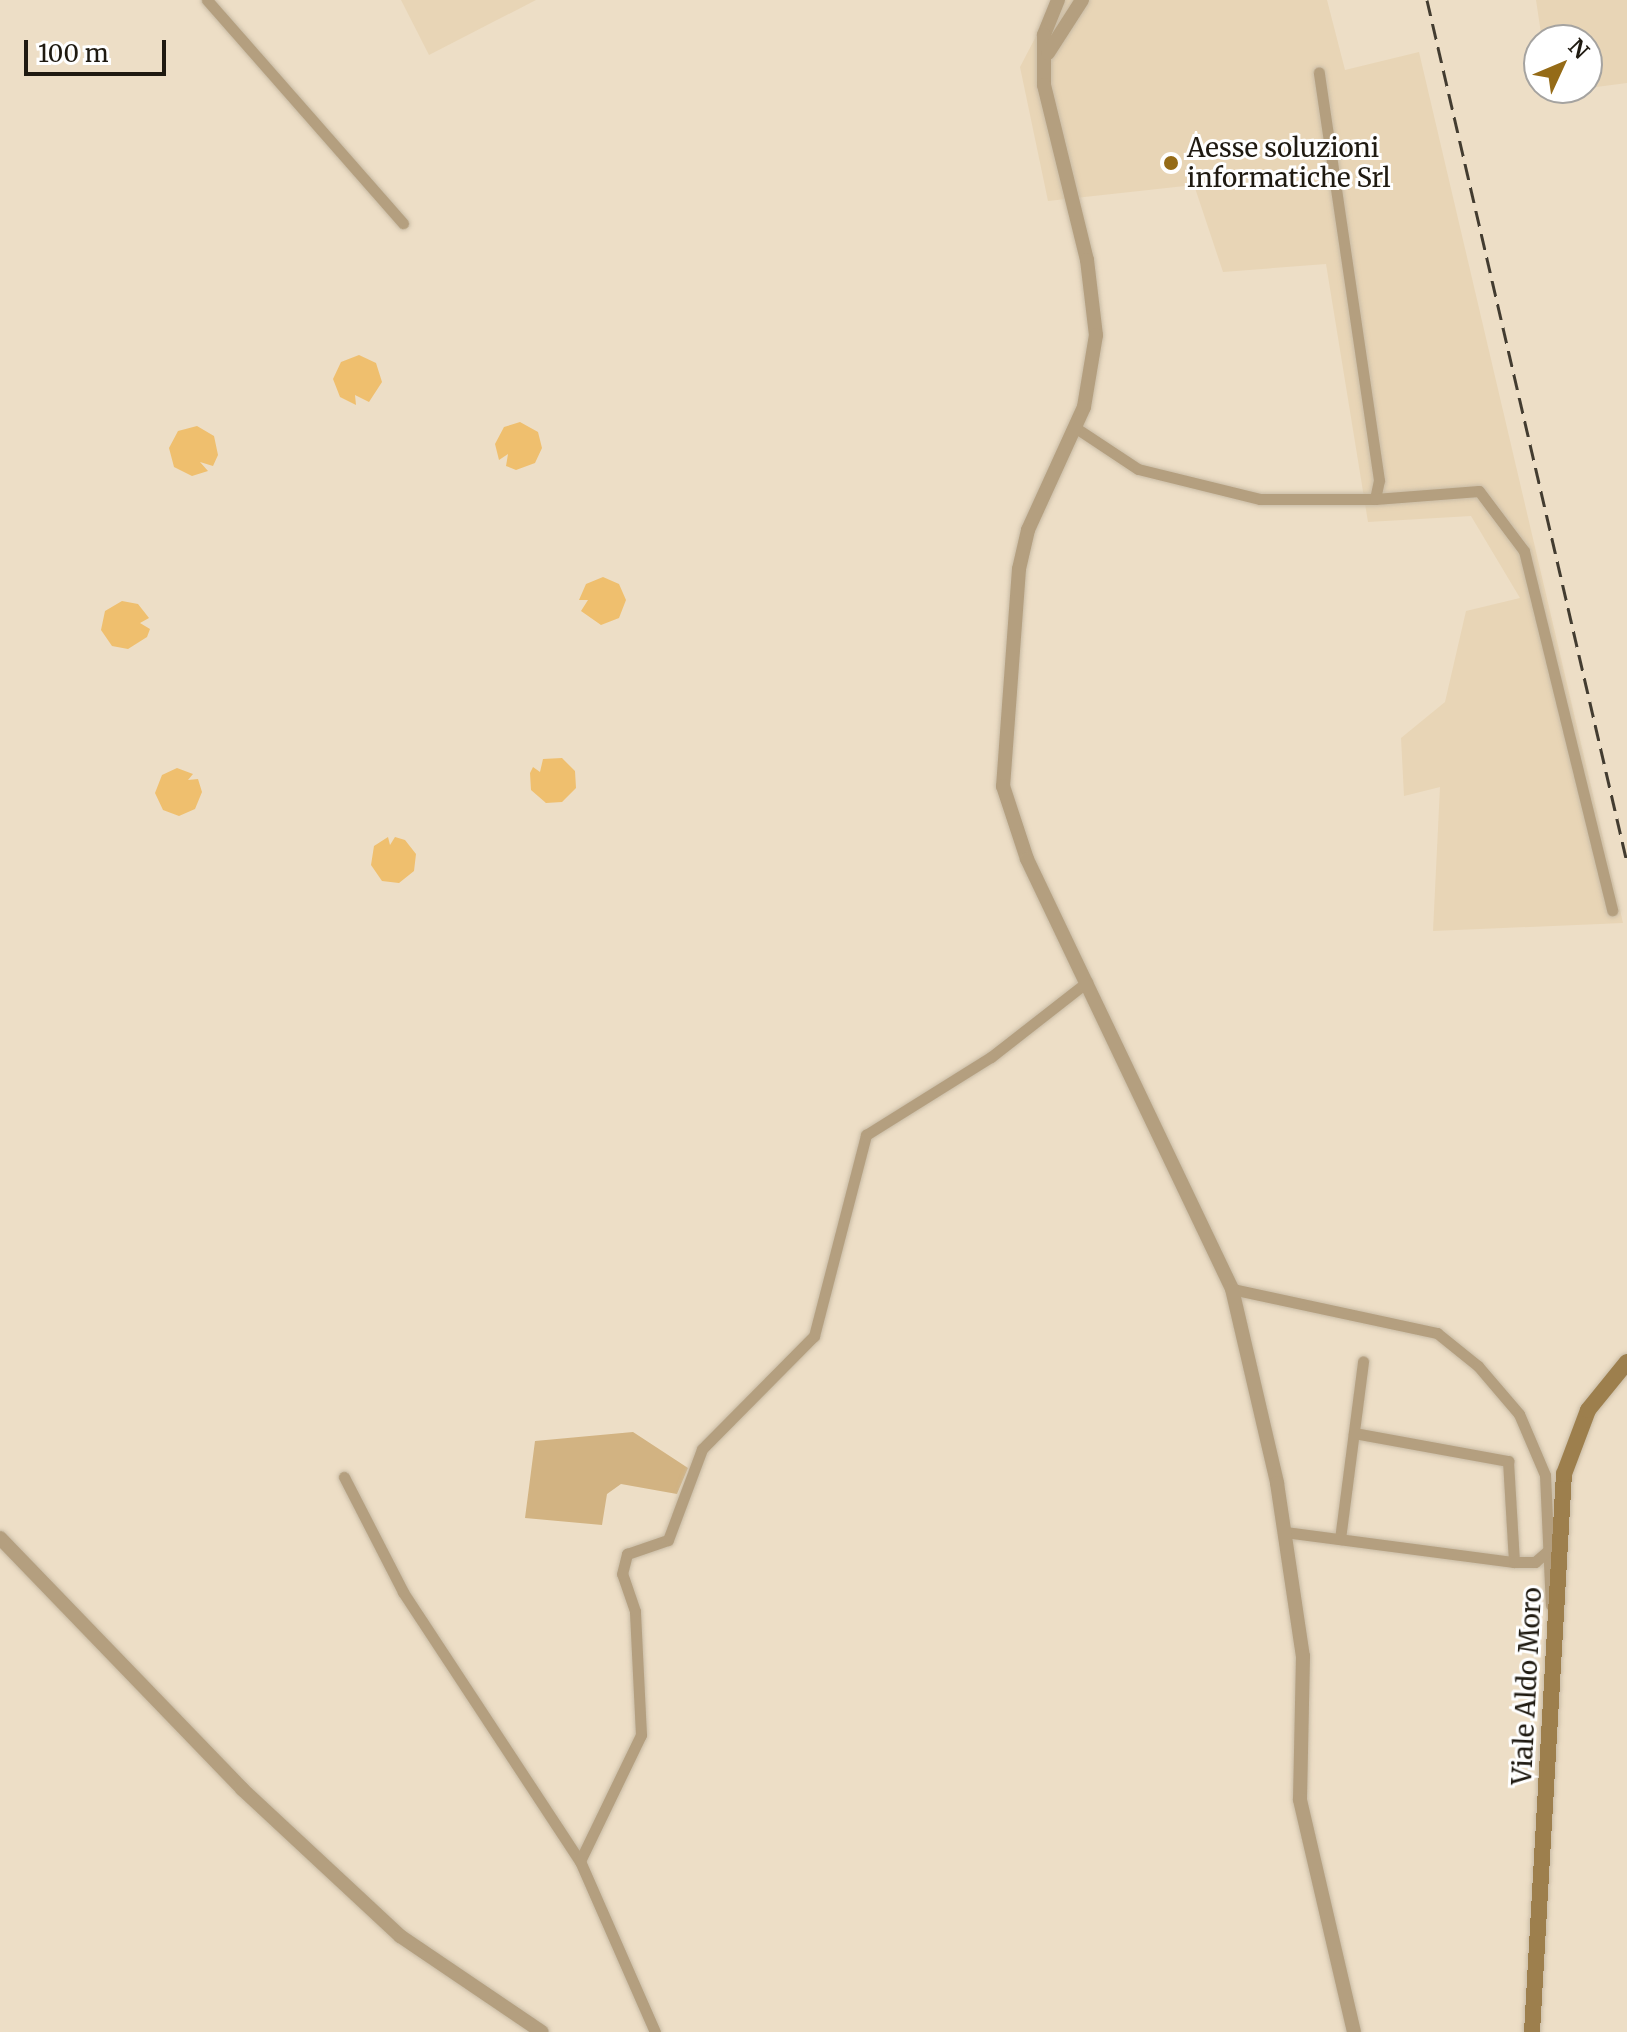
<!DOCTYPE html>
<html>
<head>
<meta charset="utf-8">
<style>
  body { margin:0 }
  #map { position:relative; width:1627px; height:2032px; overflow:hidden; background:#eddec6; font-family:Merriweather,serif }
  div>[style] { position:absolute }
  [style*='--x'] { left:calc(var(--x)*1px); top:calc(var(--y)*1px); width:calc(var(--w)*1px); rotate:calc(var(--a)*1deg) }
  .built>* { inset:0; background:#e8d5b6 }
  .green>* { inset:0; background:#d2b382 }
  .water>* { inset:0; background:#efbf6e }
  .roads { filter:drop-shadow(0 0 2px #c8bba5) drop-shadow(0 0 2px #c8bba5) }
  .minor>* { height:11px; margin:-5.5px; padding:0 5.5px; transform-origin:5.5px; border-radius:5.5px; background:#b49f7f }
  .tertiary>* { height:14px; margin:-7px; padding:0 7px; transform-origin:7px; border-radius:7px; background:#b49f7f }
  .secondary>* { height:16px; margin:-8px; padding:0 8px; transform-origin:8px; border-radius:8px; background:#9d7f4d }
  .rail>* { height:3px; margin-top:-1.5px; transform-origin:0; background:repeating-linear-gradient(90deg,#433c30 0 16px,transparent 0 24px) }
  .dots>* { width:22px; height:22px; translate:-50% -50%; box-sizing:border-box; border:4px solid #fff; border-radius:50% }
  span { translate:-50% -50%; white-space:nowrap; text-align:center; line-height:1.15; -webkit-text-stroke:6px #fff; paint-order:stroke }
  .poi-label { font-size:26px; color:#1f1a11 }
  .left { translate:0 -50%; text-align:left }
  .street-label { font-size:26px; color:#1f1a11 }
  .north { position:absolute; left:1523px; top:24px; width:80px; height:80px; box-sizing:border-box; background:#fff; border:2px solid #a5a3a0; border-radius:50%; rotate:46deg; font-size:22px; font-weight:700; line-height:32px; text-align:center; color:#1f1a11 }
  .north::after { content:''; display:block; margin:auto; width:28px; height:36px; background:#956b17; clip-path:polygon(50% 0,100% 100%,50% 72%,0 100%) }
  .scale { position:absolute; left:24px; top:40px; width:142px; height:36px; box-sizing:border-box; border:4px solid #1f1a11; border-top:0; padding-left:10px; font-size:24px; line-height:28px; white-space:nowrap; color:#1f1a11; -webkit-text-stroke:6px #fff; paint-order:stroke }
</style>
</head>
<body>
<div id="map">
  <div class="built">
    <div style="clip-path:polygon(401px 0,536px 0,429px 55px)"></div>
    <div style="clip-path:polygon(1055px 0,1327px 0,1345px 70px,1419px 52px,1623px 923px,1433px 931px,1440px 787px,1404px 796px,1401px 738px,1445px 702px,1466px 611px,1520px 598px,1471px 516px,1368px 522px,1326px 264px,1223px 272px,1194px 185px,1048px 201px,1020px 67px)"></div>
    <div style="clip-path:polygon(1536px 0,1627px 0,1627px 83px,1550px 93px,1587px 88px,1587px 40px,1542px 40px)"></div>
  </div>
  <div class="green">
    <div style="clip-path:polygon(633px 1432px,688px 1468px,677px 1494px,621px 1484px,607px 1494px,602px 1525px,525px 1518px,535px 1441px)"></div>
  </div>
  <div class="water">
    <div style="clip-path:polygon(359px 355px,376px 363px,382px 382px,369px 402px,355px 395px,356px 405px,340px 397px,333px 379px,341px 362px)"></div>
    <div style="clip-path:polygon(520px 422px,538px 432px,542px 448px,535px 463px,516px 470px,506px 466px,508px 454px,499px 460px,495px 444px,504px 427px)"></div>
    <div style="clip-path:polygon(197px 426px,214px 436px,218px 455px,213px 466px,200px 462px,208px 471px,192px 476px,174px 467px,169px 448px,178px 431px)"></div>
    <div style="clip-path:polygon(603px 577px,619px 584px,626px 600px,619px 618px,601px 625px,581px 611px,588px 600px,579px 600px,586px 584px)"></div>
    <div style="clip-path:polygon(122px 601px,138px 604px,149px 618px,140px 623px,150px 629px,147px 637px,128px 649px,112px 646px,101px 630px,105px 611px)"></div>
    <div style="clip-path:polygon(543px 759px,562px 758px,575px 771px,576px 788px,562px 802px,546px 803px,531px 790px,530px 773px,533px 767px,540px 772px)"></div>
    <div style="clip-path:polygon(177px 768px,193px 774px,188px 780px,198px 779px,202px 792px,195px 809px,179px 816px,163px 810px,155px 793px,162px 775px)"></div>
    <div style="clip-path:polygon(388px 837px,390px 845px,395px 837px,405px 840px,416px 854px,414px 871px,399px 883px,382px 881px,371px 865px,374px 846px)"></div>
  </div>
  <div class="roads">
    <div class="minor">
      <div style="--x:207;--y:0;--w:297;--a:48.7"></div>
      <div style="--x:1076;--y:428;--w:74;--a:33.5"></div>
      <div style="--x:1138;--y:469;--w:126;--a:13.8"></div>
      <div style="--x:1260;--y:499;--w:115;--a:0"></div>
      <div style="--x:1375;--y:499;--w:19;--a:-78"></div>
      <div style="--x:1379;--y:480;--w:412;--a:-98.4"></div>
      <div style="--x:1375;--y:499;--w:104;--a:-4.4"></div>
      <div style="--x:1479;--y:491;--w:75;--a:53.1"></div>
      <div style="--x:1524;--y:551;--w:370;--a:76.2"></div>
      <div style="--x:1232;--y:1289;--w:210;--a:12.1"></div>
      <div style="--x:1437;--y:1333;--w:53;--a:38.8"></div>
      <div style="--x:1478;--y:1366;--w:63;--a:49.5"></div>
      <div style="--x:1519;--y:1414;--w:66;--a:66.9"></div>
      <div style="--x:1545;--y:1475;--w:130;--a:87.4"></div>
      <div style="--x:1354;--y:1433;--w:157;--a:10.3"></div>
      <div style="--x:1508;--y:1461;--w:101;--a:86.6"></div>
      <div style="--x:344;--y:1477;--w:129;--a:62.8"></div>
      <div style="--x:403;--y:1592;--w:322;--a:56.7"></div>
      <div style="--x:1285;--y:1532;--w:231;--a:7.5"></div>
      <div style="--x:1514;--y:1562;--w:21;--a:0"></div>
      <div style="--x:1535;--y:1562;--w:18;--a:-41"></div>
      <div style="--x:1340;--y:1539;--w:179;--a:-82.6"></div>
      <div style="--x:655;--y:2032;--w:187;--a:-113.7"></div>
      <div style="--x:580;--y:1861;--w:140;--a:-64.2"></div>
      <div style="--x:641;--y:1735;--w:124;--a:-92.8"></div>
      <div style="--x:635;--y:1611;--w:39;--a:-109"></div>
      <div style="--x:622;--y:1574;--w:21;--a:-76"></div>
      <div style="--x:627;--y:1554;--w:43;--a:-18.9"></div>
      <div style="--x:668;--y:1540;--w:97;--a:-69.5"></div>
      <div style="--x:702;--y:1449;--w:159;--a:-45.3"></div>
      <div style="--x:814;--y:1336;--w:208;--a:-75.5"></div>
      <div style="--x:866;--y:1135;--w:147;--a:-32"></div>
      <div style="--x:991;--y:1057;--w:122;--a:-38"></div>
    </div>
    <div class="tertiary">
      <div style="--x:1058;--y:0;--w:38;--a:112"></div>
      <div style="--x:1044;--y:35;--w:50;--a:90"></div>
      <div style="--x:1044;--y:85;--w:180;--a:76.2"></div>
      <div style="--x:1087;--y:260;--w:76;--a:83.2"></div>
      <div style="--x:1096;--y:335;--w:73;--a:99.5"></div>
      <div style="--x:1084;--y:407;--w:135;--a:114.5"></div>
      <div style="--x:1028;--y:530;--w:40;--a:103"></div>
      <div style="--x:1019;--y:569;--w:218;--a:94.2"></div>
      <div style="--x:1003;--y:786;--w:77;--a:71.8"></div>
      <div style="--x:1027;--y:859;--w:476;--a:64.5"></div>
      <div style="--x:1232;--y:1289;--w:199;--a:76.9"></div>
      <div style="--x:1277;--y:1483;--w:175;--a:81.5"></div>
      <div style="--x:1303;--y:1656;--w:144;--a:91.2"></div>
      <div style="--x:1300;--y:1800;--w:238;--a:76.9"></div>
      <div style="--x:1048;--y:53;--w:63;--a:-57.3"></div>
      <div style="--x:0;--y:1538;--w:349;--a:46"></div>
      <div style="--x:242;--y:1789;--w:216;--a:42.9"></div>
      <div style="--x:400;--y:1936;--w:171;--a:34.1"></div>
    </div>
    <div class="secondary">
      <div style="--x:1532;--y:2032;--w:559;--a:-86.72"></div>
      <div style="--x:1564;--y:1474;--w:68;--a:-69.4"></div>
      <div style="--x:1588;--y:1410;--w:62;--a:-50.9"></div>
    </div>
  </div>
  <div class="rail">
    <div style="--x:1427;--y:0;--w:885;--a:76.94"></div>
  </div>
  <div class="dots">
    <div style="left:1171px;top:163px;background:#956b17"></div>
  </div>
  <div class="poi-label">
    <span class="left" style="left:1187px;top:163px">Aesse soluzioni<br>informatiche Srl</span>
  </div>
  <div class="street-label">
    <span style="left:1527px;top:1686px;rotate:-87deg">Viale Aldo Moro</span>
  </div>
  <div class="north">N</div>
  <div class="scale">100 m</div>
</div>
</body>
</html>
